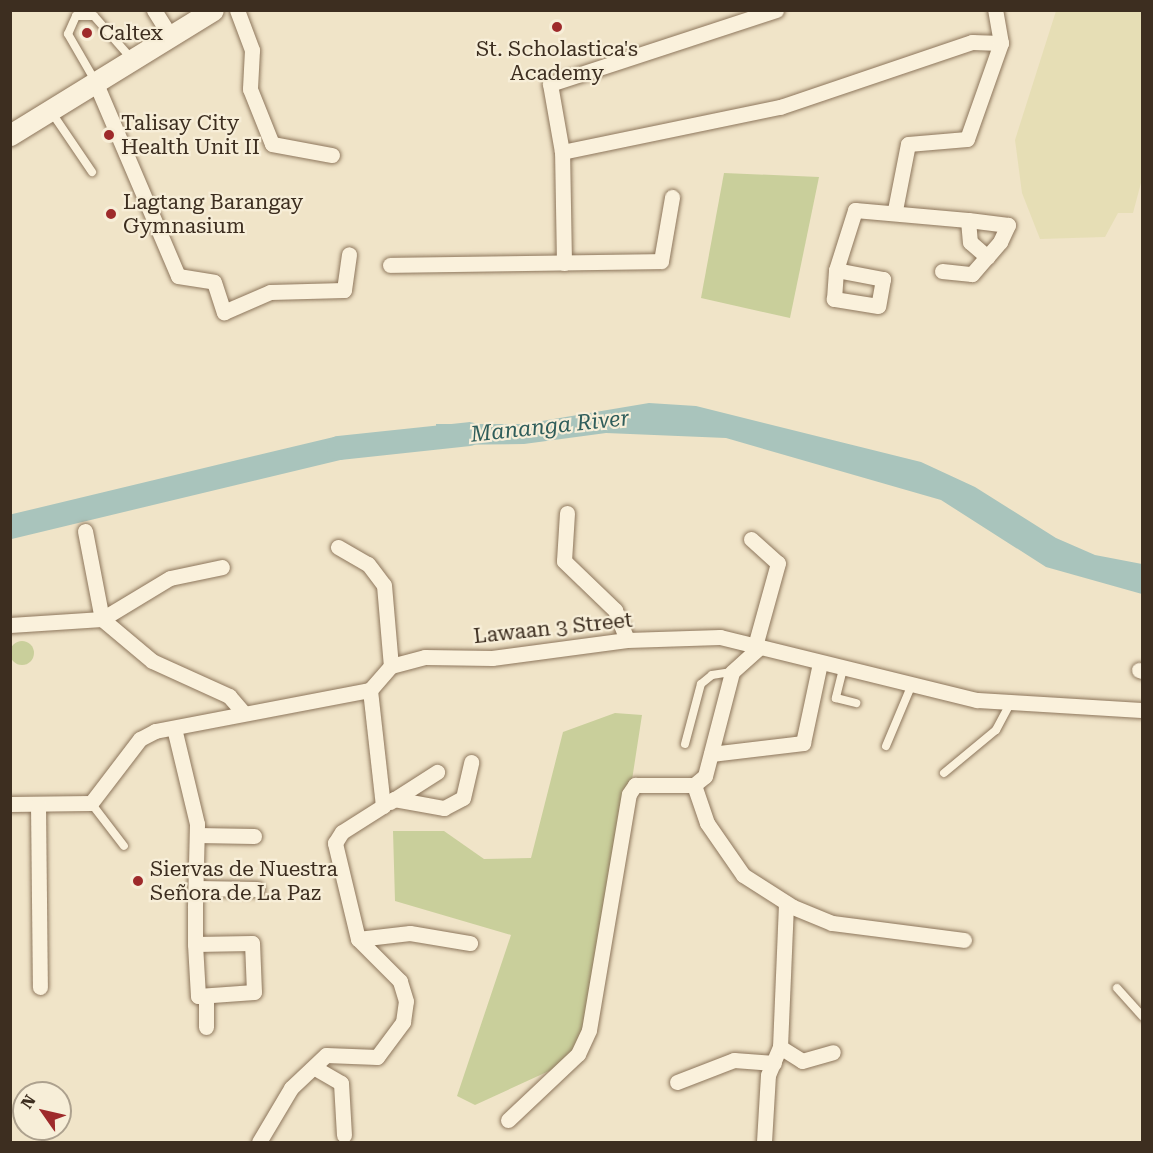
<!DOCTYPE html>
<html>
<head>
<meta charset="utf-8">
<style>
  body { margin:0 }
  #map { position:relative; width:1153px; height:1153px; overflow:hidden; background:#f0e4c8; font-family:"Roboto Serif",serif }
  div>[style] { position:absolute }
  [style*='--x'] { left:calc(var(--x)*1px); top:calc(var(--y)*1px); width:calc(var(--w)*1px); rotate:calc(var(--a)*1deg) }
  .farmland>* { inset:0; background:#e6deb5 }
  .green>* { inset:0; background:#c9cf9b }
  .round { border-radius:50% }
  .water>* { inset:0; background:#a9c4bc }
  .river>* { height:24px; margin:-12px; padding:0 12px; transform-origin:12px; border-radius:12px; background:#a9c4bc }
  .roads { filter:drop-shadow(0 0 2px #8d765c) drop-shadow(0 0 2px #8d765c) }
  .service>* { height:8px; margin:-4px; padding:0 4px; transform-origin:4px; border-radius:4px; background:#faf1dc }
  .minor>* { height:15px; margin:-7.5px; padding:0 7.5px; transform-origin:7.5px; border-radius:7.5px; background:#faf1dc }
  .secondary>* { height:21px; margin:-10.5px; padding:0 10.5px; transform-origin:10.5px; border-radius:10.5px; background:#faf1dc }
  .dots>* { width:16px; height:16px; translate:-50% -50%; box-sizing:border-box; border:3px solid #f7eed8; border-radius:50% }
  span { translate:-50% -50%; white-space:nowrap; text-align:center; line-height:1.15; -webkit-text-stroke:4.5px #f7eed8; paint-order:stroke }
  .poi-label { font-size:21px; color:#3d2e20 }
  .left { translate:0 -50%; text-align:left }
  .street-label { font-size:21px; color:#3d2e20 }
  .water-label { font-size:22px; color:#2f5d5a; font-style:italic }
  .frame { position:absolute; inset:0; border:12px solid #3d2e20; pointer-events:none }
  .north { position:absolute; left:12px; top:1081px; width:60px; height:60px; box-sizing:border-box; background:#f7eed8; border:2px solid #ada18e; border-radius:50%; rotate:304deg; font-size:16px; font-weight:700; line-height:24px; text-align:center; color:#3d2e20 }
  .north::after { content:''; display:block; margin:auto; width:21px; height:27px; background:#9e2a2b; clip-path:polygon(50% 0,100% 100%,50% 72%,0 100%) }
</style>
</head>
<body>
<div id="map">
  <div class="farmland">
    <div style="clip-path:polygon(1056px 11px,1142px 11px,1142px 179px,1133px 213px,1118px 213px,1105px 237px,1040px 239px,1022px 193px,1015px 140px)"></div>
  </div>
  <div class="green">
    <div style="clip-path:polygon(724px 173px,819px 177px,790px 318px,701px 298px)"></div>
    <div class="round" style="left:10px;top:641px;width:24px;height:24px"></div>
    <div style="clip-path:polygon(615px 713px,642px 715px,595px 1020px,584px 1055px,475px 1105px,457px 1096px,511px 935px,395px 901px,393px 831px,444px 831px,484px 859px,531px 858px,563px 732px)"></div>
  </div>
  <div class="water">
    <div style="clip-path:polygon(649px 403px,696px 406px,921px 462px,975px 487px,1056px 538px,1095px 555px,1142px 564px,1142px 594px,1046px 567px,941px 500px,726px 438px,606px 433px,524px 444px,437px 445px,436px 424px,524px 424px)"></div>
  </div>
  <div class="river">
    <div style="--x:10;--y:527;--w:338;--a:-13.5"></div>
    <div style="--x:339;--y:448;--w:131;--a:-6.1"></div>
  </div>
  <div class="roads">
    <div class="service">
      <div style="--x:94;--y:79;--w:52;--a:-120"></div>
      <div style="--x:68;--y:34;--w:20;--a:-66"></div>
      <div style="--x:76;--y:16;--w:18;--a:0"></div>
      <div style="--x:94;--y:16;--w:55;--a:48.7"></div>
      <div style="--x:50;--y:110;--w:75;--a:55.9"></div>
      <div style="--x:843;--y:669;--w:30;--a:104"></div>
      <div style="--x:836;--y:698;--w:21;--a:14"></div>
      <div style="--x:685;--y:744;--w:62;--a:-75.1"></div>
      <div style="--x:701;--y:684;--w:14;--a:-39"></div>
      <div style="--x:712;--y:675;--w:20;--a:-9"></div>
      <div style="--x:886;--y:746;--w:67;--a:-67.2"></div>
      <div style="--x:944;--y:773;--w:67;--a:-39.6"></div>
      <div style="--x:996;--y:730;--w:30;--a:-62"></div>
      <div style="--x:91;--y:803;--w:54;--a:52.5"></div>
      <div style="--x:1117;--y:988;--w:38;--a:48"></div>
    </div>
    <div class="minor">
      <div style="--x:154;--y:10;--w:28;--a:58"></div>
      <div style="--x:237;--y:10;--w:43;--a:69.4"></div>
      <div style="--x:252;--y:50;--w:39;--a:93"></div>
      <div style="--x:250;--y:89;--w:59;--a:68.2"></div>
      <div style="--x:272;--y:144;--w:61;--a:10.4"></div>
      <div style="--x:94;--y:79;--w:214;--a:66.9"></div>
      <div style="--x:178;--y:276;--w:36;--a:9"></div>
      <div style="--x:214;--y:282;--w:32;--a:72"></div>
      <div style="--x:224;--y:312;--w:50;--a:-23.5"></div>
      <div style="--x:270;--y:292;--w:74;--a:-1.5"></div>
      <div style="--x:344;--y:290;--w:36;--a:-82"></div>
      <div style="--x:562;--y:152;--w:223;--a:-11.7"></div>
      <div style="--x:780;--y:107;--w:203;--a:-18.7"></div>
      <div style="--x:972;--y:42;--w:29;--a:2"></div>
      <div style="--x:895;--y:210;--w:67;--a:-78.9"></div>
      <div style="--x:908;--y:144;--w:59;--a:-4.8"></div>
      <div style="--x:967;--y:139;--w:102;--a:-70.5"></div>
      <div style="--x:1001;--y:43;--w:34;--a:-100"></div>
      <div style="--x:564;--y:263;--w:111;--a:-91"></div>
      <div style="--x:562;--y:152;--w:69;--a:-100"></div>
      <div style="--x:550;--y:84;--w:238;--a:-18.1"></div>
      <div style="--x:390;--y:265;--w:271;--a:-0.8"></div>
      <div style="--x:661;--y:261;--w:65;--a:-80.2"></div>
      <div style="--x:836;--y:270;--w:63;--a:-72.4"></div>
      <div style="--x:855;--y:210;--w:113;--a:5.1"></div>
      <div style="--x:836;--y:270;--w:48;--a:10.8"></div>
      <div style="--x:883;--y:279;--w:27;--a:100"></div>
      <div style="--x:878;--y:306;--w:45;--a:-171"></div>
      <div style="--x:834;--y:299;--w:29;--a:-86"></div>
      <div style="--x:942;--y:271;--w:30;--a:6"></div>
      <div style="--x:972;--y:274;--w:23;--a:-49"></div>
      <div style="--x:987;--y:257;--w:20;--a:-49"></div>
      <div style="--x:1000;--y:242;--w:19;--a:-65"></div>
      <div style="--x:1008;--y:225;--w:40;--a:-172.9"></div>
      <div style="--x:968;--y:220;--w:22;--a:85"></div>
      <div style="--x:970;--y:242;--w:23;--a:41"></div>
      <div style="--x:567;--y:513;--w:48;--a:93.6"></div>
      <div style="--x:564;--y:561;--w:71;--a:43.9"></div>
      <div style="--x:615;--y:610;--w:32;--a:68"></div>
      <div style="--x:85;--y:531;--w:90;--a:79.1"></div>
      <div style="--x:102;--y:619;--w:65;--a:40"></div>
      <div style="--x:152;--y:661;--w:85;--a:24.4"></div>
      <div style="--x:229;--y:696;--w:21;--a:49"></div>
      <div style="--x:751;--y:539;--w:36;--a:42"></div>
      <div style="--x:778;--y:563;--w:86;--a:105.5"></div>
      <div style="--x:338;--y:547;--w:34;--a:30"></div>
      <div style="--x:368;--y:564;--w:26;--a:53"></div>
      <div style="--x:384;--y:585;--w:81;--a:85.1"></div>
      <div style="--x:10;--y:625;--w:92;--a:-3.7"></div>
      <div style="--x:102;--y:619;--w:79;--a:-31.1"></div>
      <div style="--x:170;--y:578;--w:53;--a:-11.9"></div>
      <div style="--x:1139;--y:670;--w:3;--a:18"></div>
      <div style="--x:174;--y:728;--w:99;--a:76.5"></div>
      <div style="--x:197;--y:824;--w:84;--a:91.4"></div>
      <div style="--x:195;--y:908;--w:36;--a:90"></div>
      <div style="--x:195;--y:944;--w:52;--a:86.7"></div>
      <div style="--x:198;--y:996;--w:56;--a:-4.1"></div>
      <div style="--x:254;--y:992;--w:49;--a:-92.3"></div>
      <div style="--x:252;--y:943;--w:57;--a:179"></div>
      <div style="--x:711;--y:754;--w:93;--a:-6.8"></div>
      <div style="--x:803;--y:743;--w:82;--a:-78"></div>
      <div style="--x:694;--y:785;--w:40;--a:71.1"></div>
      <div style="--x:707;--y:823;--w:63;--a:55.3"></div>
      <div style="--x:743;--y:875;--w:59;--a:32.6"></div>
      <div style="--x:793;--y:907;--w:42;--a:22.3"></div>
      <div style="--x:832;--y:923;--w:133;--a:7.3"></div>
      <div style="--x:394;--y:799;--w:51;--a:10.2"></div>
      <div style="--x:444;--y:808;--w:21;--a:-28"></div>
      <div style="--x:463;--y:798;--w:37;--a:-77"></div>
      <div style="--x:390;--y:802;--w:56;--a:-32.6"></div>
      <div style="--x:10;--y:804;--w:81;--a:-0.7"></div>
      <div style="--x:91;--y:803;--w:81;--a:-52.6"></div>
      <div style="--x:140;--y:739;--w:17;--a:-28"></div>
      <div style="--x:155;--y:731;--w:219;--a:-10.8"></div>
      <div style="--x:370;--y:690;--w:32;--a:-49"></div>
      <div style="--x:391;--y:666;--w:35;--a:-15"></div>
      <div style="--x:425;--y:657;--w:67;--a:0.9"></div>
      <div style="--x:492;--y:658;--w:136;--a:-7.6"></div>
      <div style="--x:627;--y:640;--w:93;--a:-1.8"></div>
      <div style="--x:720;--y:637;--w:265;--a:13.8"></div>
      <div style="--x:977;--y:700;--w:165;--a:3.5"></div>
      <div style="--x:38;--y:804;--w:183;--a:89.4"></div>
      <div style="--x:197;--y:835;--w:57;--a:1"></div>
      <div style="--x:196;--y:888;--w:61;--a:0.9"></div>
      <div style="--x:358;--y:939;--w:52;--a:-6.6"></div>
      <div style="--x:410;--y:933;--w:61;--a:9.5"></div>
      <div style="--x:206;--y:1027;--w:31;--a:-90"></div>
      <div style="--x:780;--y:1047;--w:26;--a:32"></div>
      <div style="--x:802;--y:1061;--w:32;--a:-16"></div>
      <div style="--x:315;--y:1068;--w:30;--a:30"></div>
      <div style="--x:341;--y:1083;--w:52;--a:86.7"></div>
      <div style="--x:677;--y:1082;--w:61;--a:-21.1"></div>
      <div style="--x:734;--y:1060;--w:40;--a:4.3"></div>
      <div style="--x:508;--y:1120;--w:96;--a:-43.3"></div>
      <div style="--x:578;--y:1054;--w:26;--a:-65"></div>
      <div style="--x:589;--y:1030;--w:239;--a:-80.4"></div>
      <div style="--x:629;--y:794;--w:11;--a:-56"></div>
      <div style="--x:635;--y:785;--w:59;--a:0"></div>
      <div style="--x:694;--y:785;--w:14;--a:-39"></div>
      <div style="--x:705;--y:776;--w:107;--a:-75.4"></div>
      <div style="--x:732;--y:672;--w:38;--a:-42"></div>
      <div style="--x:259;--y:1142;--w:63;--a:-59.3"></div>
      <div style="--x:291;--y:1088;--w:48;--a:-43.3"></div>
      <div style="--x:326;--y:1055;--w:51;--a:2.2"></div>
      <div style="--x:377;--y:1057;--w:44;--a:-53.4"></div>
      <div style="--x:403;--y:1022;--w:21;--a:-82"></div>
      <div style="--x:406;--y:1001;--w:21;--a:-107"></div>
      <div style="--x:400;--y:981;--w:59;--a:-135"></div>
      <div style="--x:358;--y:939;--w:99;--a:-103.5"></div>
      <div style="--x:335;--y:843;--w:13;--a:-58"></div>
      <div style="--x:342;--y:832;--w:49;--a:-32.4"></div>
      <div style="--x:383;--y:806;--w:117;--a:-96.4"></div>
      <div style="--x:764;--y:1142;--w:67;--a:-86.6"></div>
      <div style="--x:768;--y:1075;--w:30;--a:-67"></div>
      <div style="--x:780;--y:1047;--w:144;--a:-87.6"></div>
    </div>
    <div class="secondary">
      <div style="--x:10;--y:135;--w:238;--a:-31.6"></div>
    </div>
  </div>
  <div class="dots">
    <div style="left:557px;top:27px;background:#9e2a2b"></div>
    <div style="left:87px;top:33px;background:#9e2a2b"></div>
    <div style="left:109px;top:135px;background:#9e2a2b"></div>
    <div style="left:111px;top:214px;background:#9e2a2b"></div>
    <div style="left:138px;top:881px;background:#9e2a2b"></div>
  </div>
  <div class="poi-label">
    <span class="left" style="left:99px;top:33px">Caltex</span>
    <span style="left:557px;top:61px">St. Scholastica's<br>Academy</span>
    <span class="left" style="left:121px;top:135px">Talisay City<br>Health Unit II</span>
    <span class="left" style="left:123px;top:214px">Lagtang Barangay<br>Gymnasium</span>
    <span class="left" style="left:150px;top:881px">Siervas de Nuestra<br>Señora de La Paz</span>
  </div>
  <div class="street-label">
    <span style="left:553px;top:628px;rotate:-6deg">Lawaan 3 Street</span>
  </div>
  <div class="water-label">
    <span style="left:550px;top:426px;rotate:-6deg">Mananga River</span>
  </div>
  <div class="frame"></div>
  <div class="north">N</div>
</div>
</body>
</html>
